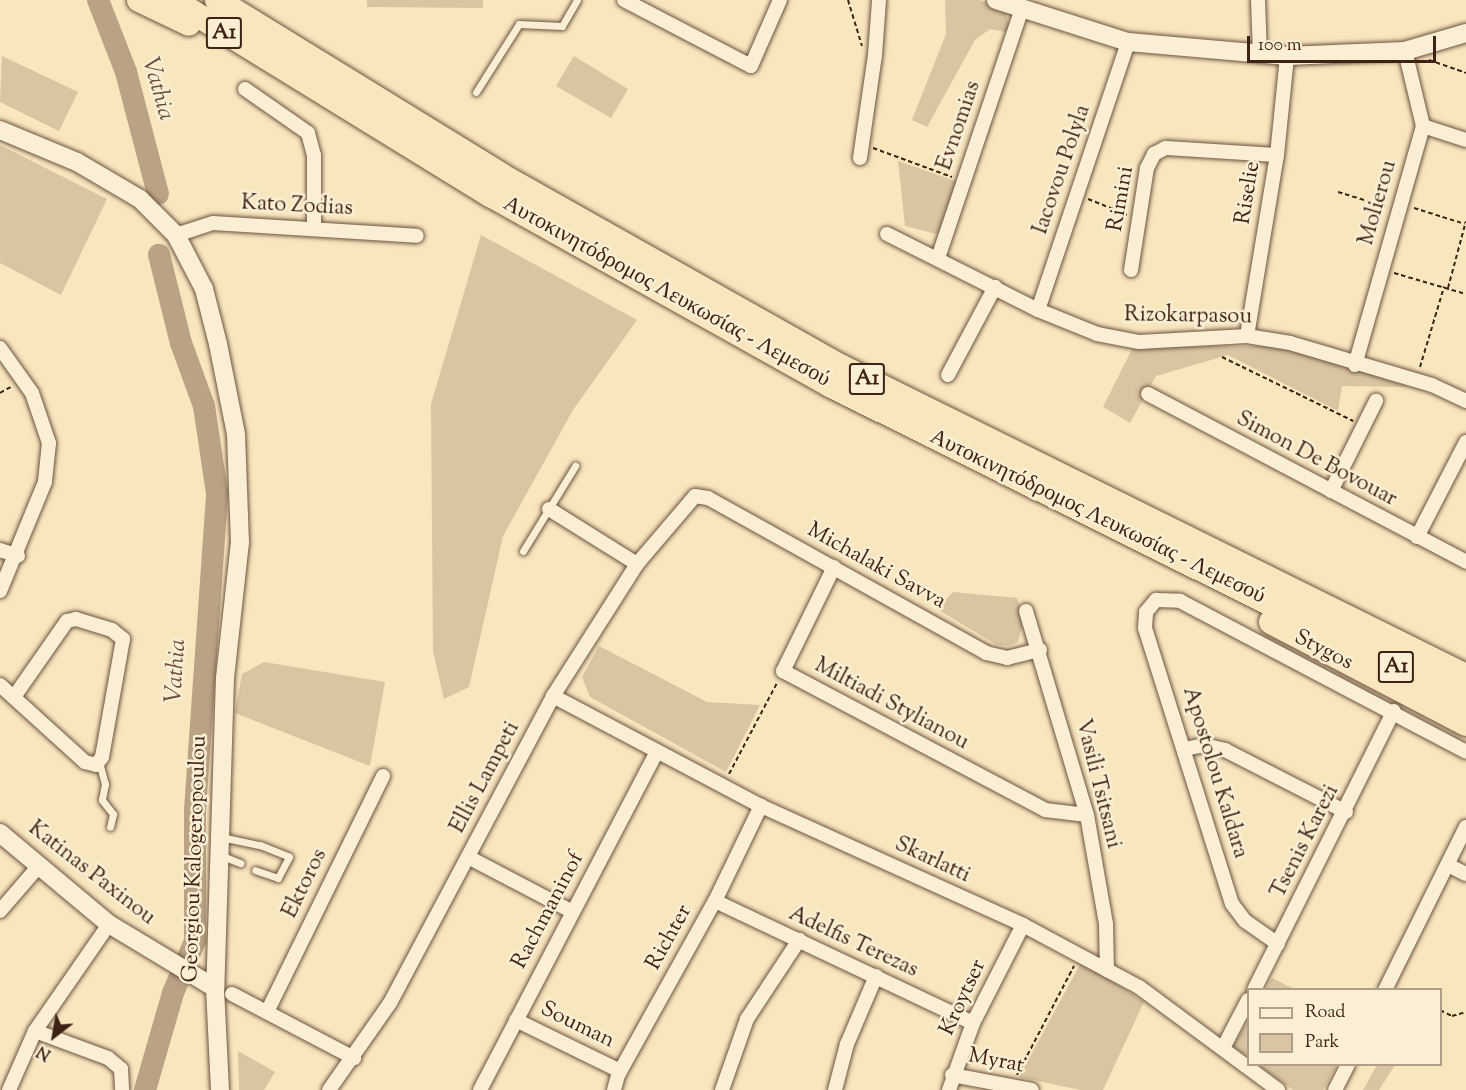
<!DOCTYPE html>
<html>
<head>
<meta charset="utf-8">
<style>
  body { margin:0 }
  #map { position:relative; width:1466px; height:1090px; overflow:hidden; background:#f8e6bd; font-family:"Sorts Mill Goudy",serif }
  div>[style] { position:absolute }
  [style*='--x'] { left:calc(var(--x)*1px); top:calc(var(--y)*1px); width:calc(var(--w)*1px); rotate:calc(var(--a)*1deg) }
  .green>* { inset:0; background:#d9c5a1 }
  .river>* { height:22px; margin:-11px; padding:0 11px; transform-origin:11px; border-radius:11px; background:#b9a384 }
  .path>* { height:2px; margin-top:-1px; transform-origin:0; background:repeating-linear-gradient(90deg,#3f2216 0 4.5px,transparent 0 7.5px) }
  .roads { filter:drop-shadow(0 0 2px #6d5340) drop-shadow(0 0 2px #6d5340) }
  .lane>* { height:7px; margin:-3.5px; padding:0 3.5px; transform-origin:3.5px; border-radius:3.5px; background:#faefd4 }
  .street>* { height:14px; margin:-7px; padding:0 7px; transform-origin:7px; border-radius:7px; background:#faefd4 }
  .secondary>* { height:18px; margin:-9px; padding:0 9px; transform-origin:9px; border-radius:9px; background:#faefd4 }
  .highway>* { height:24px; margin:-12px; padding:0 12px; transform-origin:12px; border-radius:12px; background:#f8e6bd }
  span { translate:-50% -50%; white-space:nowrap; text-align:center; line-height:1.15; -webkit-text-stroke:5px #faefd4; paint-order:stroke }
  .shield-label span { padding:2px 4px; background:#faefd4; border:2px solid; border-radius:4px; -webkit-text-stroke-width:0 }
  .shield-label { font-size:21px; color:#3f2216; font-weight:700 }
  .street-label { font-size:22px; color:#3f2216 }
  .water-label { font-size:24px; color:#6a4f3c; font-style:italic }
  .legend { position:absolute; left:1247px; top:988px; width:195px; height:78px; box-sizing:border-box; background:#faefd4; border:2px solid #af9d88; margin:0; padding:8px 10px; list-style:none; font-size:18px; color:#3f2216 }
  .legend li { display:flex; align-items:center; gap:12px; height:30px }
  .legend b { width:30px; border:2px solid #af9d88 }
  .north { position:absolute; left:24px; top:1006px; width:60px; height:60px; -webkit-text-stroke:4px #faefd4; paint-order:stroke; rotate:211deg; font-size:16px; font-weight:700; line-height:24px; text-align:center; color:#3f2216 }
  .north::after { content:''; display:block; margin:auto; width:21px; height:27px; background:#3f2216; clip-path:polygon(50% 0,100% 100%,50% 72%,0 100%) }
  .scale { position:absolute; left:1247px; top:36px; width:189px; height:27px; box-sizing:border-box; border:3px solid #3f2216; border-top:0; padding-left:8px; font-size:18px; line-height:21px; white-space:nowrap; color:#3f2216; -webkit-text-stroke:4px #faefd4; paint-order:stroke }
</style>
</head>
<body>
<div id="map">
  <div class="green">
    <div style="clip-path:polygon(367px 0,483px 0,483px 8px,367px 7px)"></div>
    <div style="clip-path:polygon(945px 0,979px 0,995px 5px,1006px 11px,1010px 33px,990px 29px,975px 40px,927px 127px,912px 120px,946px 34px)"></div>
    <div style="clip-path:polygon(2px 56px,78px 92px,59px 131px,0 102px)"></div>
    <div style="clip-path:polygon(574px 56px,628px 89px,611px 118px,556px 86px)"></div>
    <div style="clip-path:polygon(0 145px,107px 199px,61px 295px,0 263px)"></div>
    <div style="clip-path:polygon(898px 161px,958px 182px,942px 230px,936px 234px,905px 226px)"></div>
    <div style="clip-path:polygon(481px 235px,637px 320px,573px 410px,503px 536px,469px 687px,444px 699px,433px 651px,431px 404px)"></div>
    <div style="clip-path:polygon(1282px 346px,1409px 387px,1342px 386px,1338px 411px,1228px 355px,1156px 376px,1130px 423px,1103px 407px,1133px 347px)"></div>
    <div style="clip-path:polygon(953px 592px,1017px 598px,1024px 618px,1018px 642px,1009px 646px,997px 645px,937px 609px)"></div>
    <div style="clip-path:polygon(599px 646px,707px 702px,760px 705px,726px 772px,590px 697px,582px 677px)"></div>
    <div style="clip-path:polygon(264px 662px,385px 682px,370px 766px,235px 713px,242px 674px)"></div>
    <div style="clip-path:polygon(1082px 961px,1144px 1002px,1103px 1090px,1081px 1090px,1019px 1077px)"></div>
    <div style="clip-path:polygon(1272px 978px,1294px 989px,1266px 989px)"></div>
    <div style="clip-path:polygon(1248px 1020px,1248px 1057px,1233px 1046px)"></div>
    <div style="clip-path:polygon(238px 1051px,275px 1072px,264px 1090px,239px 1090px)"></div>
    <div style="clip-path:polygon(1258px 1065px,1337px 1065px,1323px 1090px,1293px 1090px)"></div>
    <div style="clip-path:polygon(1377px 1065px,1395px 1065px,1379px 1090px,1363px 1090px)"></div>
  </div>
  <div class="river">
    <div style="--x:98;--y:0;--w:77;--a:68.7"></div>
    <div style="--x:126;--y:72;--w:126;--a:75.3"></div>
    <div style="--x:145;--y:1090;--w:101;--a:-73.9"></div>
    <div style="--x:173;--y:993;--w:56;--a:-67.1"></div>
    <div style="--x:195;--y:941;--w:131;--a:-90"></div>
    <div style="--x:195;--y:810;--w:318;--a:-86"></div>
    <div style="--x:217;--y:493;--w:88;--a:-98.5"></div>
    <div style="--x:204;--y:406;--w:67;--a:-110.1"></div>
    <div style="--x:181;--y:343;--w:91;--a:-104"></div>
  </div>
  <div class="path">
    <div style="--x:848;--y:0;--w:48;--a:73.1"></div>
    <div style="--x:1429;--y:60;--w:39;--a:19"></div>
    <div style="--x:873;--y:148;--w:84;--a:20.2"></div>
    <div style="--x:1338;--y:192;--w:51;--a:17"></div>
    <div style="--x:1088;--y:199;--w:43;--a:21.8"></div>
    <div style="--x:1414;--y:208;--w:53;--a:17.4"></div>
    <div style="--x:1394;--y:273;--w:75;--a:16.3"></div>
    <div style="--x:1448;--y:288;--w:69;--a:-75"></div>
    <div style="--x:1222;--y:357;--w:146;--a:26"></div>
    <div style="--x:1420;--y:367;--w:84;--a:-73.3"></div>
    <div style="--x:0;--y:393;--w:13;--a:-29"></div>
    <div style="--x:729;--y:774;--w:105;--a:-62.2"></div>
    <div style="--x:1440;--y:1010;--w:13;--a:27"></div>
    <div style="--x:1452;--y:1016;--w:15;--a:-16"></div>
    <div style="--x:1017;--y:1075;--w:123;--a:-62.4"></div>
  </div>
  <div class="roads">
    <div class="lane">
      <div style="--x:476;--y:92;--w:80;--a:-57.7"></div>
      <div style="--x:519;--y:24;--w:43;--a:2.7"></div>
      <div style="--x:562;--y:26;--w:30;--a:-60"></div>
      <div style="--x:523;--y:551;--w:100;--a:-58.5"></div>
      <div style="--x:99;--y:762;--w:23;--a:75"></div>
      <div style="--x:105;--y:784;--w:16;--a:101"></div>
      <div style="--x:102;--y:800;--w:18;--a:52"></div>
      <div style="--x:113;--y:814;--w:13;--a:103"></div>
      <div style="--x:221;--y:837;--w:40;--a:12"></div>
      <div style="--x:260;--y:845;--w:31;--a:22"></div>
      <div style="--x:289;--y:857;--w:24;--a:118"></div>
      <div style="--x:278;--y:878;--w:24;--a:-161"></div>
      <div style="--x:220;--y:855;--w:22;--a:22"></div>
    </div>
    <div class="street">
      <div style="--x:624;--y:0;--w:143;--a:27.5"></div>
      <div style="--x:751;--y:66;--w:72;--a:-66.3"></div>
      <div style="--x:1258;--y:0;--w:54;--a:87.9"></div>
      <div style="--x:245;--y:89;--w:77;--a:34.9"></div>
      <div style="--x:308;--y:133;--w:23;--a:75"></div>
      <div style="--x:314;--y:155;--w:74;--a:90"></div>
      <div style="--x:1423;--y:126;--w:45;--a:18"></div>
      <div style="--x:860;--y:158;--w:104;--a:-81.7"></div>
      <div style="--x:875;--y:55;--w:55;--a:-85.8"></div>
      <div style="--x:887;--y:234;--w:169;--a:26.7"></div>
      <div style="--x:1038;--y:310;--w:64;--a:22.1"></div>
      <div style="--x:1097;--y:334;--w:43;--a:10.8"></div>
      <div style="--x:1139;--y:342;--w:108;--a:-3.2"></div>
      <div style="--x:1247;--y:336;--w:44;--a:9.2"></div>
      <div style="--x:1290;--y:343;--w:148;--a:16.5"></div>
      <div style="--x:1432;--y:385;--w:38;--a:25"></div>
      <div style="--x:176;--y:235;--w:39;--a:-18"></div>
      <div style="--x:213;--y:223;--w:204;--a:3.6"></div>
      <div style="--x:938;--y:258;--w:264;--a:-71.4"></div>
      <div style="--x:1131;--y:270;--w:103;--a:-81.1"></div>
      <div style="--x:1147;--y:168;--w:16;--a:-63"></div>
      <div style="--x:1154;--y:154;--w:13;--a:-27"></div>
      <div style="--x:1166;--y:148;--w:111;--a:3.6"></div>
      <div style="--x:1038;--y:310;--w:283;--a:-71.4"></div>
      <div style="--x:1247;--y:336;--w:183;--a:-80.6"></div>
      <div style="--x:1277;--y:155;--w:100;--a:-84.2"></div>
      <div style="--x:0;--y:348;--w:55;--a:54.6"></div>
      <div style="--x:32;--y:393;--w:53;--a:71.2"></div>
      <div style="--x:49;--y:443;--w:39;--a:96"></div>
      <div style="--x:45;--y:482;--w:118;--a:112.4"></div>
      <div style="--x:1355;--y:365;--w:248;--a:-74.1"></div>
      <div style="--x:1423;--y:126;--w:77;--a:-103.5"></div>
      <div style="--x:948;--y:375;--w:100;--a:-61.9"></div>
      <div style="--x:1148;--y:394;--w:360;--a:27.8"></div>
      <div style="--x:1331;--y:491;--w:101;--a:-63.4"></div>
      <div style="--x:549;--y:509;--w:104;--a:32"></div>
      <div style="--x:1417;--y:537;--w:107;--a:-62.7"></div>
      <div style="--x:0;--y:550;--w:19;--a:18"></div>
      <div style="--x:834;--y:567;--w:116;--a:116.1"></div>
      <div style="--x:783;--y:671;--w:297;--a:27.9"></div>
      <div style="--x:1045;--y:810;--w:42;--a:6.8"></div>
      <div style="--x:1026;--y:611;--w:213;--a:73.4"></div>
      <div style="--x:1087;--y:815;--w:111;--a:80.1"></div>
      <div style="--x:1106;--y:924;--w:46;--a:88.8"></div>
      <div style="--x:0;--y:685;--w:115;--a:42.2"></div>
      <div style="--x:85;--y:762;--w:11;--a:15"></div>
      <div style="--x:96;--y:765;--w:10;--a:-53"></div>
      <div style="--x:102;--y:757;--w:120;--a:-79.9"></div>
      <div style="--x:123;--y:639;--w:14;--a:-141"></div>
      <div style="--x:112;--y:630;--w:38;--a:-163"></div>
      <div style="--x:76;--y:619;--w:9;--a:167"></div>
      <div style="--x:67;--y:621;--w:93;--a:124.9"></div>
      <div style="--x:553;--y:696;--w:235;--a:27.9"></div>
      <div style="--x:761;--y:806;--w:288;--a:24.4"></div>
      <div style="--x:1023;--y:925;--w:95;--a:28.2"></div>
      <div style="--x:1107;--y:970;--w:36;--a:28"></div>
      <div style="--x:1139;--y:987;--w:173;--a:36.5"></div>
      <div style="--x:1185;--y:749;--w:19;--a:-12"></div>
      <div style="--x:1204;--y:745;--w:22;--a:13"></div>
      <div style="--x:1225;--y:750;--w:136;--a:27.1"></div>
      <div style="--x:468;--y:857;--w:116;--a:27.7"></div>
      <div style="--x:1448;--y:865;--w:20;--a:27"></div>
      <div style="--x:715;--y:901;--w:285;--a:25.3"></div>
      <div style="--x:0;--y:911;--w:58;--a:-49.2"></div>
      <div style="--x:1278;--y:944;--w:40;--a:-145.1"></div>
      <div style="--x:1245;--y:921;--w:21;--a:-127"></div>
      <div style="--x:1232;--y:904;--w:289;--a:-107.5"></div>
      <div style="--x:1145;--y:628;--w:16;--a:-86"></div>
      <div style="--x:1146;--y:612;--w:16;--a:-50"></div>
      <div style="--x:1156;--y:600;--w:24;--a:2"></div>
      <div style="--x:1180;--y:601;--w:323;--a:27.8"></div>
      <div style="--x:1254;--y:990;--w:312;--a:-63.4"></div>
      <div style="--x:1385;--y:990;--w:182;--a:-63.6"></div>
      <div style="--x:232;--y:994;--w:138;--a:27.7"></div>
      <div style="--x:267;--y:1012;--w:263;--a:-63.8"></div>
      <div style="--x:516;--y:1020;--w:116;--a:26.1"></div>
      <div style="--x:35;--y:1031;--w:78;--a:20.3"></div>
      <div style="--x:108;--y:1058;--w:17;--a:40"></div>
      <div style="--x:121;--y:1069;--w:21;--a:87"></div>
      <div style="--x:1223;--y:1048;--w:54;--a:-62.5"></div>
      <div style="--x:952;--y:1075;--w:81;--a:10.6"></div>
      <div style="--x:9;--y:1090;--w:64;--a:-66.2"></div>
      <div style="--x:35;--y:1031;--w:130;--a:-55.3"></div>
      <div style="--x:329;--y:1090;--w:106;--a:-55"></div>
      <div style="--x:390;--y:1003;--w:348;--a:-62"></div>
      <div style="--x:553;--y:696;--w:156;--a:-57.5"></div>
      <div style="--x:637;--y:564;--w:89;--a:-49.5"></div>
      <div style="--x:695;--y:496;--w:13;--a:9"></div>
      <div style="--x:708;--y:498;--w:318;--a:29.1"></div>
      <div style="--x:986;--y:653;--w:22;--a:13"></div>
      <div style="--x:1007;--y:658;--w:34;--a:-14"></div>
      <div style="--x:480;--y:1090;--w:382;--a:-62.4"></div>
      <div style="--x:614;--y:1090;--w:16;--a:-75"></div>
      <div style="--x:618;--y:1075;--w:199;--a:-60.9"></div>
      <div style="--x:715;--y:901;--w:106;--a:-64.2"></div>
      <div style="--x:722;--y:1090;--w:75;--a:-70.6"></div>
      <div style="--x:747;--y:1019;--w:95;--a:-56.6"></div>
      <div style="--x:835;--y:1090;--w:48;--a:-75.4"></div>
      <div style="--x:847;--y:1044;--w:74;--a:-66.9"></div>
      <div style="--x:949;--y:1090;--w:71;--a:-70.3"></div>
      <div style="--x:973;--y:1023;--w:110;--a:-63"></div>
      <div style="--x:1335;--y:1090;--w:29;--a:-63"></div>
    </div>
    <div class="secondary">
      <div style="--x:996;--y:0;--w:139;--a:17.7"></div>
      <div style="--x:1128;--y:42;--w:160;--a:5"></div>
      <div style="--x:1287;--y:56;--w:118;--a:-2.4"></div>
      <div style="--x:1405;--y:51;--w:64;--a:-16.4"></div>
      <div style="--x:0;--y:130;--w:83;--a:22.6"></div>
      <div style="--x:77;--y:162;--w:73;--a:30.4"></div>
      <div style="--x:140;--y:199;--w:51;--a:45"></div>
      <div style="--x:176;--y:235;--w:61;--a:62.6"></div>
      <div style="--x:204;--y:289;--w:57;--a:75.7"></div>
      <div style="--x:218;--y:344;--w:92;--a:78.7"></div>
      <div style="--x:236;--y:434;--w:108;--a:87.9"></div>
      <div style="--x:240;--y:542;--w:137;--a:96.3"></div>
      <div style="--x:225;--y:678;--w:310;--a:91.8"></div>
      <div style="--x:215;--y:988;--w:102;--a:87.2"></div>
      <div style="--x:0;--y:833;--w:142;--a:39.9"></div>
      <div style="--x:109;--y:924;--w:124;--a:31.1"></div>
    </div>
    <div class="highway">
      <div style="--x:139;--y:0;--w:55;--a:25.6"></div>
      <div style="--x:173;--y:0;--w:374;--a:31.6"></div>
      <div style="--x:492;--y:196;--w:387;--a:29.2"></div>
      <div style="--x:830;--y:385;--w:710;--a:26.42"></div>
      <div style="--x:217;--y:0;--w:334;--a:31.6"></div>
      <div style="--x:501;--y:175;--w:389;--a:29.4"></div>
      <div style="--x:840;--y:366;--w:699;--a:26.34"></div>
      <div style="--x:1271;--y:622;--w:220;--a:27.6"></div>
    </div>
  </div>
  <div class="shield-label">
    <span style="left:224px;top:33px">A1</span>
    <span style="left:867px;top:379px">A1</span>
    <span style="left:1396px;top:667px">A1</span>
  </div>
  <div class="street-label">
    <span style="left:960px;top:126px;rotate:-71deg">Evnomias</span>
    <span style="left:1063px;top:170px;rotate:-71deg">Iacovou Polyla</span>
    <span style="left:1249px;top:193px;rotate:-81deg">Riselie</span>
    <span style="left:1122px;top:199px;rotate:-80deg">Rimini</span>
    <span style="left:1379px;top:203px;rotate:-74deg">Molierou</span>
    <span style="left:297px;top:207px;rotate:3deg">Kato Zodias</span>
    <span style="left:666px;top:293px;rotate:29deg">Αυτοκινητόδρομος Λευκωσίας - Λεμεσού</span>
    <span style="left:1188px;top:317px;rotate:1deg">Rizokarpasou</span>
    <span style="left:1316px;top:460px;rotate:28deg">Simon De Bovouar</span>
    <span style="left:1097px;top:518px;rotate:26deg">Αυτοκινητόδρομος Λευκωσίας - Λεμεσού</span>
    <span style="left:876px;top:567px;rotate:29deg">Michalaki Savva</span>
    <span style="left:1323px;top:651px;rotate:27deg">Stygos</span>
    <span style="left:891px;top:705px;rotate:28deg">Miltiadi Stylianou</span>
    <span style="left:1214px;top:773px;rotate:73deg">Apostolou Kaldara</span>
    <span style="left:486px;top:778px;rotate:-62deg">Ellis Lampeti</span>
    <span style="left:1097px;top:784px;rotate:76deg">Vasili Tsitsani</span>
    <span style="left:1306px;top:842px;rotate:-63deg">Tsenis Karezi</span>
    <span style="left:196px;top:859px;rotate:-88deg">Georgiou Kalogeropoulou</span>
    <span style="left:932px;top:861px;rotate:25deg">Skarlatti</span>
    <span style="left:91px;top:874px;rotate:38deg">Katinas Paxinou</span>
    <span style="left:306px;top:884px;rotate:-64deg">Ektoros</span>
    <span style="left:549px;top:911px;rotate:-62deg">Rachmaninof</span>
    <span style="left:670px;top:938px;rotate:-61deg">Richter</span>
    <span style="left:853px;top:943px;rotate:25deg">Adelfis Terezas</span>
    <span style="left:964px;top:998px;rotate:-65deg">Kroytser</span>
    <span style="left:577px;top:1026px;rotate:26deg">Souman</span>
    <span style="left:996px;top:1062px;rotate:11deg">Myrat</span>
  </div>
  <div class="water-label">
    <span style="left:157px;top:89px;rotate:74deg">Vathia</span>
    <span style="left:177px;top:671px;rotate:-86deg">Vathia</span>
  </div>
  <ul class="legend">
  <li><b style="height:8px;background:#faefd4"></b>Road</li>
  <li><b style="height:16px;background:#d9c5a1"></b>Park</li>
  </ul>
  <div class="north">N</div>
  <div class="scale">100 m</div>
</div>
</body>
</html>
